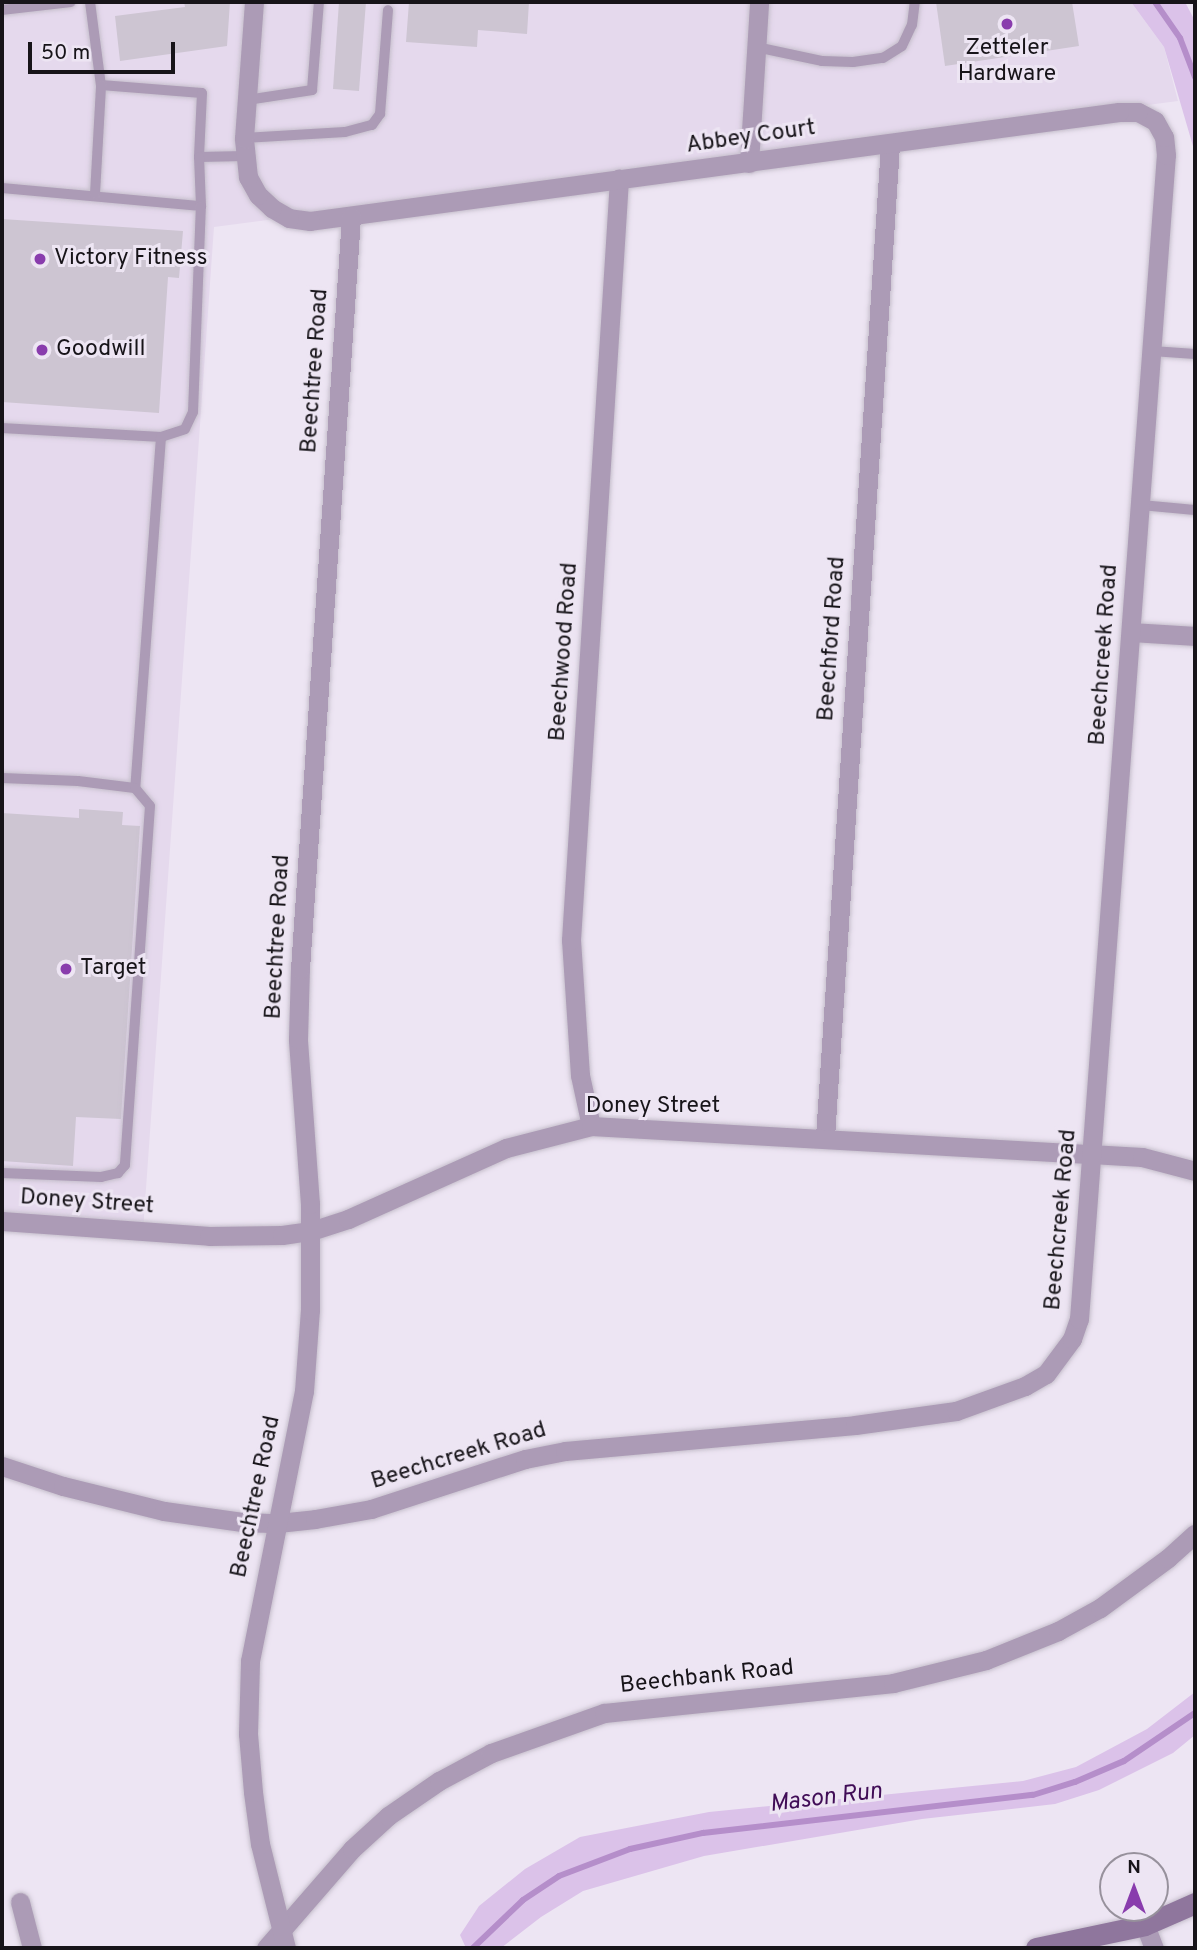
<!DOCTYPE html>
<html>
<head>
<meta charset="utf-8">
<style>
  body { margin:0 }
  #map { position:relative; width:1197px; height:1950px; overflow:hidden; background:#ede5f3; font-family:Overpass,sans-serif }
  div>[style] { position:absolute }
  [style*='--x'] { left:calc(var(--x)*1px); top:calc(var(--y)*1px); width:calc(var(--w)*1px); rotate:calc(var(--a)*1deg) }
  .built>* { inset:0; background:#e5d9ed }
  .green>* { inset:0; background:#dbc2e9 }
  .stream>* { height:6px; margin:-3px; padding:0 3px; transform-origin:3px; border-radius:3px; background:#b58eca }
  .building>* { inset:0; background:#cdc5d2 }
  .roads { filter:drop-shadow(0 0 2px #c6bfcc) drop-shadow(0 0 2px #c6bfcc) }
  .lane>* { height:10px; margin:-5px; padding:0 5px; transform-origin:5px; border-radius:5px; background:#ac9bb6 }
  .street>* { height:19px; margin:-9.5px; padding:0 9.5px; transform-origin:9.5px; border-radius:9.5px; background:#ac9bb6 }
  .secondary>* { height:21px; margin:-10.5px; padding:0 10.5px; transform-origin:10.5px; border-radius:10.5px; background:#8f769d }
  .dots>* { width:19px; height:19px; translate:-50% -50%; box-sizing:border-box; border:4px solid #ede5f3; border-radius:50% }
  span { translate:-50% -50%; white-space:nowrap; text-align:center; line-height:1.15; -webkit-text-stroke:6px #ede5f3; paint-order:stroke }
  .poi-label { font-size:23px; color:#171419 }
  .left { translate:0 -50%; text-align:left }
  .street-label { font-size:23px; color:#171419 }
  .water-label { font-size:24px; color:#400c56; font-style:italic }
  .frame { position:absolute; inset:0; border:4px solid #171419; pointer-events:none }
  .north { position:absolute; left:1099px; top:1852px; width:70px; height:70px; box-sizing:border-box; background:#ede5f3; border:2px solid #97919c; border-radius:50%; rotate:0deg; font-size:19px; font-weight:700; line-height:28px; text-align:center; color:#171419 }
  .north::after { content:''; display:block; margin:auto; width:24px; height:32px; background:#893cad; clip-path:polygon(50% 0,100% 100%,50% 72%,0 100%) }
  .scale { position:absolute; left:28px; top:42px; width:147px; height:32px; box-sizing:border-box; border:4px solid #171419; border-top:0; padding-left:9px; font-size:21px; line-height:24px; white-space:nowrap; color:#171419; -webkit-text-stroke:5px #ede5f3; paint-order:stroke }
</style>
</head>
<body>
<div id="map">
  <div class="built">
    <div style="clip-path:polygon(2px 2px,1131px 2px,1164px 47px,1178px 101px,214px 227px,143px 1231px,2px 1220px)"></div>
  </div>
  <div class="green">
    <div style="clip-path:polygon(1131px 2px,1185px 2px,1195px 21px,1195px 153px,1164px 47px)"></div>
    <div style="clip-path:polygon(1195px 1692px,1195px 1735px,1173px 1753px,1099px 1790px,1055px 1804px,922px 1819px,704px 1856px,583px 1891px,541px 1917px,501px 1948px,466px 1948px,460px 1935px,479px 1906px,525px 1869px,580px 1837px,709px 1812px,1023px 1781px,1076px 1767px,1147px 1729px)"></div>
  </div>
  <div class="stream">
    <div style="--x:1155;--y:2;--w:44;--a:55.2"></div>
    <div style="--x:1180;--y:38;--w:42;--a:69"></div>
    <div style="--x:473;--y:1948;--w:69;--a:-43.8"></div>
    <div style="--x:523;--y:1900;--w:43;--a:-33.7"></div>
    <div style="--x:559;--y:1876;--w:76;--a:-20.8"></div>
    <div style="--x:630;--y:1849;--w:75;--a:-12.4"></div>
    <div style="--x:703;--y:1833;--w:332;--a:-6.6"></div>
    <div style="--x:1033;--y:1795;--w:44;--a:-17.2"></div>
    <div style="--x:1075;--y:1782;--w:53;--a:-23.2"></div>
    <div style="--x:1124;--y:1761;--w:86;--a:-34.1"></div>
  </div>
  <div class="building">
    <div style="clip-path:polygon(184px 2px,230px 2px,227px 46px,120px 61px,115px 16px,185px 7px)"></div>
    <div style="clip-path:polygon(339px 2px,366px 2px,359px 91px,333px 89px)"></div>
    <div style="clip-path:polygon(409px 2px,529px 2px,527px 34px,478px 30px,477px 47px,406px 42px)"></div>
    <div style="clip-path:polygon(936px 2px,1072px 2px,1079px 46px,945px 66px)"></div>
    <div style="clip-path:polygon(2px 219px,183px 231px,179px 278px,168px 277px,159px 413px,2px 402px)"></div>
    <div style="clip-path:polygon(79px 809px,123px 812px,122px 825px,140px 826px,121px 1119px,76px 1117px,73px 1166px,2px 1161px,2px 813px,79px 818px)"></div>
  </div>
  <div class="roads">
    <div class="lane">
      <div style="--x:90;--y:2;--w:84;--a:82.5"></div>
      <div style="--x:101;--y:85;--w:101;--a:4.5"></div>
      <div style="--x:202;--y:93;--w:64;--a:92.7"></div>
      <div style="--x:199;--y:157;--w:46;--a:-1.2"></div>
      <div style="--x:2;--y:10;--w:69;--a:-6.6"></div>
      <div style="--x:756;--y:47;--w:67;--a:12"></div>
      <div style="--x:822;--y:61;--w:31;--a:2"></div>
      <div style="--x:853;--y:62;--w:30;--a:-8"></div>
      <div style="--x:883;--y:58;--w:22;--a:-32"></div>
      <div style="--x:902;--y:46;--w:23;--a:-65"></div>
      <div style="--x:912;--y:25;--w:23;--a:-83"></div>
      <div style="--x:247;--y:100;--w:66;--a:-8.7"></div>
      <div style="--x:312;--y:90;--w:88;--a:-85.5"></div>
      <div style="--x:244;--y:138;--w:101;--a:-3.4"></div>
      <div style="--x:345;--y:132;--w:28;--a:-15"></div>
      <div style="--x:372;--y:125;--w:14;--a:-54"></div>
      <div style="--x:380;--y:114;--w:104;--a:-85.6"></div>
      <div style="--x:2;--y:188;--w:200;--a:5.2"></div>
      <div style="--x:201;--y:206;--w:49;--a:-92.3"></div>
      <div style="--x:95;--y:194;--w:109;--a:-86.8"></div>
      <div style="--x:1152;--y:351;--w:43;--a:4"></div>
      <div style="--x:2;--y:428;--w:159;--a:3.2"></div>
      <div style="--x:161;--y:437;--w:352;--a:94.2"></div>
      <div style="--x:161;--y:437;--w:25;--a:-18"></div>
      <div style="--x:185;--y:429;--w:19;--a:-65"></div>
      <div style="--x:193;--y:412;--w:206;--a:-87.8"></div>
      <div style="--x:1141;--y:505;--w:54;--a:5.3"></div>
      <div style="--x:2;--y:778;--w:76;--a:2.3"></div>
      <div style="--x:78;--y:781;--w:57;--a:7"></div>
      <div style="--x:135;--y:788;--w:23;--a:50"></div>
      <div style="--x:150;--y:806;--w:360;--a:94"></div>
      <div style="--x:125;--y:1165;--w:11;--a:131"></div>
      <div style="--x:118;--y:1173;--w:17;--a:167"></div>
      <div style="--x:101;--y:1177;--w:99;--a:-177.7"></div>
    </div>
    <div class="street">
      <div style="--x:749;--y:163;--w:161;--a:-86.4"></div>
      <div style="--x:1132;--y:632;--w:63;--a:3.6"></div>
      <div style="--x:591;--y:1126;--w:52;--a:-102.2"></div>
      <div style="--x:580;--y:1075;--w:135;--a:-93.8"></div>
      <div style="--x:571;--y:940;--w:763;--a:-86.39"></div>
      <div style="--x:825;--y:1137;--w:995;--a:-86.25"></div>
      <div style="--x:2;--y:1221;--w:208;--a:4.1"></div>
      <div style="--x:209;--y:1236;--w:73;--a:-0.8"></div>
      <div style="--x:282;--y:1235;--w:29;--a:-8"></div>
      <div style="--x:311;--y:1231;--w:39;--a:-18"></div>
      <div style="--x:348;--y:1219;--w:173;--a:-24.2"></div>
      <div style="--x:506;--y:1148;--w:88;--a:-14.5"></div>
      <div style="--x:591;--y:1126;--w:552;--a:3.22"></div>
      <div style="--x:1142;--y:1157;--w:55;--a:14.8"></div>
      <div style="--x:2;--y:1466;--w:64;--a:18.2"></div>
      <div style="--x:63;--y:1486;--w:104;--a:13.9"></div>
      <div style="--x:164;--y:1511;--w:79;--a:8"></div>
      <div style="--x:242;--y:1522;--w:36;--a:2"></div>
      <div style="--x:278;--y:1523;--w:37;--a:-6"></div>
      <div style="--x:315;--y:1519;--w:57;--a:-10.1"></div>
      <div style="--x:371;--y:1509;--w:162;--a:-18"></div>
      <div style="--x:525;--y:1459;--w:41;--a:-11.3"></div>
      <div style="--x:565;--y:1451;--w:291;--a:-5.1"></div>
      <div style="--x:855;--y:1425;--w:102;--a:-7.9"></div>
      <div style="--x:956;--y:1411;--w:73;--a:-19.9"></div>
      <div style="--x:1025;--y:1386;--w:24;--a:-30"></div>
      <div style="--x:1046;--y:1374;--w:44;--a:-53.4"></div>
      <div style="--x:1072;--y:1339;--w:21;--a:-71"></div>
      <div style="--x:1079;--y:1319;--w:1167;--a:-85.73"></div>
      <div style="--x:1166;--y:155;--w:18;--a:-96"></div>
      <div style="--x:1164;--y:137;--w:18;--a:-119"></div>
      <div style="--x:1155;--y:121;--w:19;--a:-152"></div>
      <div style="--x:1138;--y:112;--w:19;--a:180"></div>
      <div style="--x:1119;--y:112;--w:816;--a:172.33"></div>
      <div style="--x:310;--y:221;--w:21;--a:-172"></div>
      <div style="--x:289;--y:218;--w:20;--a:-150"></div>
      <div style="--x:272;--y:208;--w:19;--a:-137"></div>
      <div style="--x:258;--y:195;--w:21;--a:-119"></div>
      <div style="--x:248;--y:177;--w:39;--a:-96"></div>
      <div style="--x:244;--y:138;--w:136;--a:-85.8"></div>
      <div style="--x:20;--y:1902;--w:48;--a:75.4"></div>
      <div style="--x:1145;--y:1925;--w:25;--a:69"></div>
      <div style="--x:266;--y:1948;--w:131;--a:-49"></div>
      <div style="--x:352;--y:1849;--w:49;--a:-42.5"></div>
      <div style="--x:388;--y:1816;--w:62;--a:-34.5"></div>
      <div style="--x:439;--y:1781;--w:59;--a:-28.3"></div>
      <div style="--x:491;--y:1753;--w:120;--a:-19.5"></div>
      <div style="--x:604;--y:1713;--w:291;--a:-5.9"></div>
      <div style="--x:893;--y:1683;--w:96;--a:-13.9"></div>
      <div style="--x:986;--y:1660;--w:78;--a:-21.9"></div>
      <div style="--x:1058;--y:1631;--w:48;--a:-28.7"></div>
      <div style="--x:1100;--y:1608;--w:84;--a:-36.3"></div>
      <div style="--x:1168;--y:1558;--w:36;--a:-42"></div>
      <div style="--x:286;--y:1948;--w:107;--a:-104"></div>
      <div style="--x:260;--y:1844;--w:52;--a:-97.7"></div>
      <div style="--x:253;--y:1792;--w:58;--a:-94.9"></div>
      <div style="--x:248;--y:1734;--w:73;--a:-88.4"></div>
      <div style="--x:250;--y:1661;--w:275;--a:-78.7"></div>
      <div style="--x:304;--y:1391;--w:81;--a:-85.8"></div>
      <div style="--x:310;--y:1310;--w:106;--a:-90"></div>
      <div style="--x:310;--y:1204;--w:165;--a:-94.2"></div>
      <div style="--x:298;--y:1039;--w:70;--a:-88.4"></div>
      <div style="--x:300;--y:969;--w:754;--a:-86.12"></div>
    </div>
    <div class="secondary">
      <div style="--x:1036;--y:1948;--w:111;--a:-11.9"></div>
      <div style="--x:1145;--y:1925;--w:55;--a:-23.7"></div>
    </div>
  </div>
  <div class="dots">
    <div style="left:1007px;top:24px;background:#893cad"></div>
    <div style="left:40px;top:259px;background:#893cad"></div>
    <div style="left:42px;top:350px;background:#893cad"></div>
    <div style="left:66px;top:969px;background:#893cad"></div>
  </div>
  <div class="poi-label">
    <span style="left:1007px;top:62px">Zetteler<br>Hardware</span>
    <span class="left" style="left:54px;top:259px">Victory Fitness</span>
    <span class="left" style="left:56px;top:350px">Goodwill</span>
    <span class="left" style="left:80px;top:969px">Target</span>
  </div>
  <div class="street-label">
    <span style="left:751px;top:138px;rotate:-8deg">Abbey Court</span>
    <span style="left:316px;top:371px;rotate:-86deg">Beechtree Road</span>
    <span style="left:833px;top:639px;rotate:-86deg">Beechford Road</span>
    <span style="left:565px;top:652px;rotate:-86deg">Beechwood Road</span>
    <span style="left:1105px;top:655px;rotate:-86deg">Beechcreek Road</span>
    <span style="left:279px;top:937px;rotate:-87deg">Beechtree Road</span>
    <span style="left:653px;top:1107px">Doney Street</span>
    <span style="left:87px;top:1203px;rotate:4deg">Doney Street</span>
    <span style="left:1062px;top:1220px;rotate:-85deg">Beechcreek Road</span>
    <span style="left:459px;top:1457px;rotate:-17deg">Beechcreek Road</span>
    <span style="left:257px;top:1497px;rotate:-78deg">Beechtree Road</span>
    <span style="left:707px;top:1678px;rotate:-6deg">Beechbank Road</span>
  </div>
  <div class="water-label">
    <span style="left:826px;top:1799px;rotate:-7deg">Mason Run</span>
  </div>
  <div class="frame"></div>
  <div class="north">N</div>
  <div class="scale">50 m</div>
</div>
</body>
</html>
